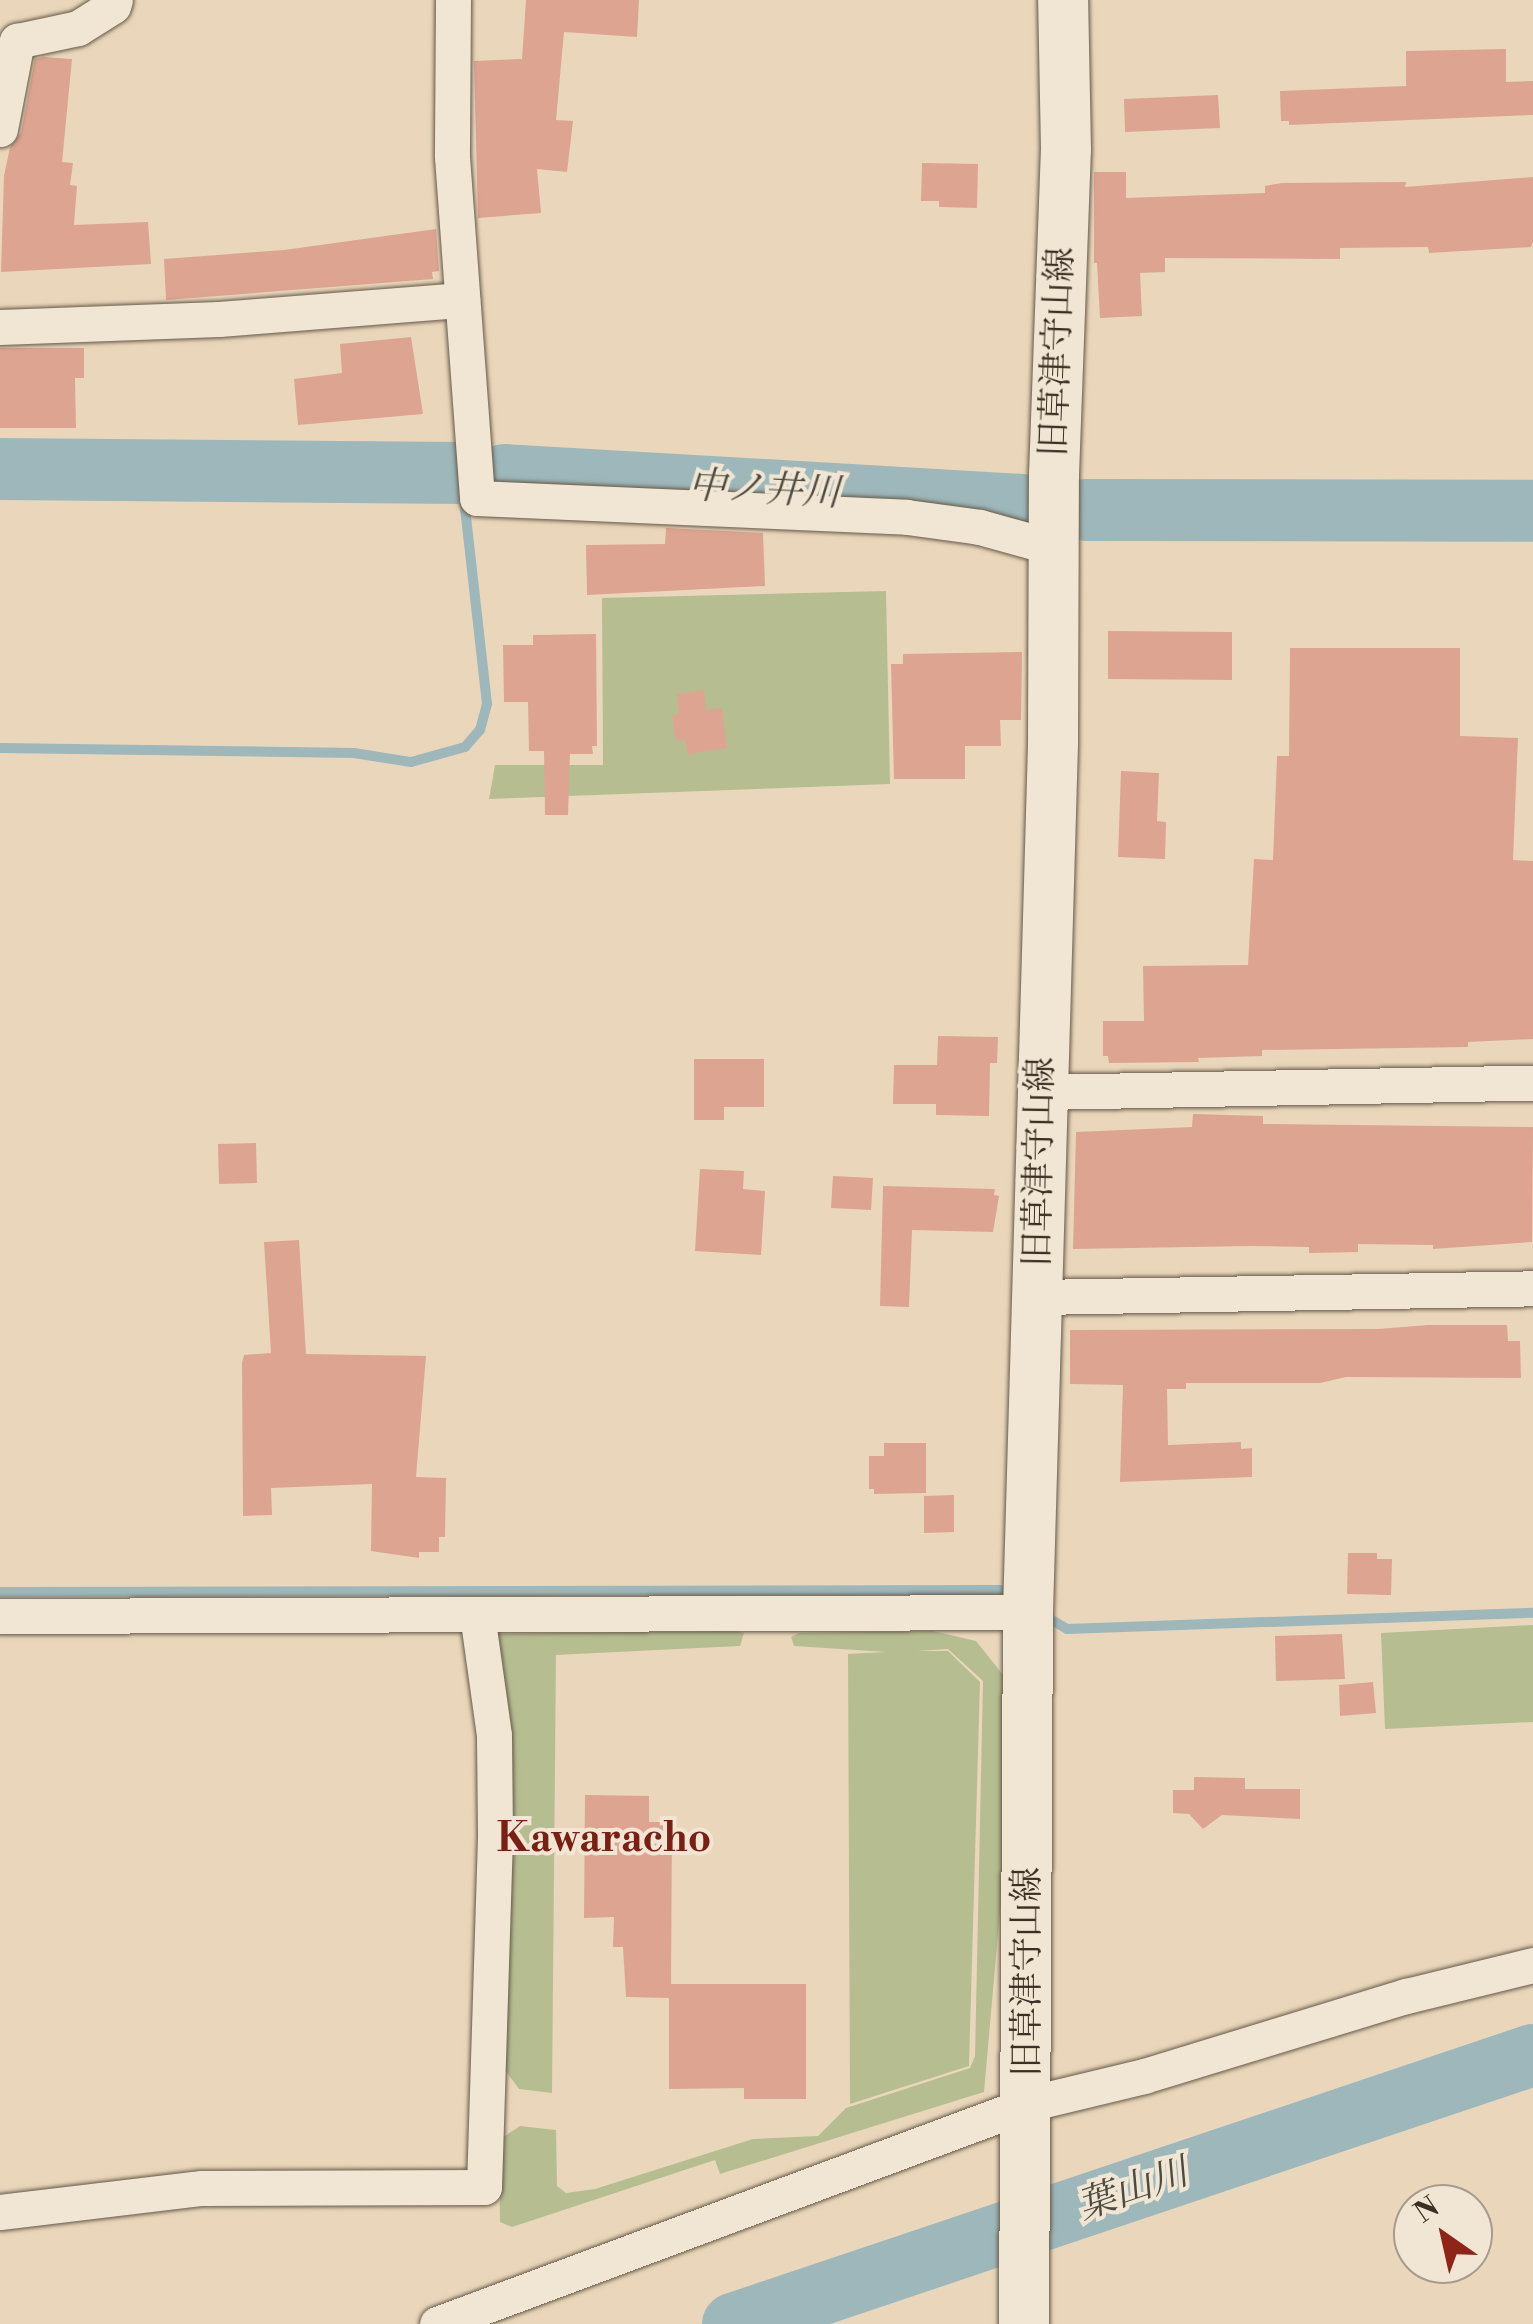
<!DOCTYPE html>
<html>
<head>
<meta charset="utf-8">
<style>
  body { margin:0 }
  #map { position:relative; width:1533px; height:2324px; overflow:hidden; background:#ead7bb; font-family:"Libre Bodoni","Noto Serif JP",serif }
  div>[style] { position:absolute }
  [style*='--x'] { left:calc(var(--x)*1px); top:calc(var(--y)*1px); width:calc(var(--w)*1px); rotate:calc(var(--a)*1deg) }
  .green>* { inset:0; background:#b6be91 }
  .stream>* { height:10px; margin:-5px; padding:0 5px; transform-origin:5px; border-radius:5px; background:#9db7bb }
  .river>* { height:62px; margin:-31px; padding:0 31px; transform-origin:31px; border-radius:31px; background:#9db7bb }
  .building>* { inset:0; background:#dda491 }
  .roads { filter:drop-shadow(0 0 2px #655948) drop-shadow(0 0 2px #655948) }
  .street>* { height:35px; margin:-17.5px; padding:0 17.5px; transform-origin:17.5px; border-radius:17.5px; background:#f1e5d3 }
  .secondary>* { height:50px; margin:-25px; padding:0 25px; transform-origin:25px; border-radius:25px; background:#f1e5d3 }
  span { translate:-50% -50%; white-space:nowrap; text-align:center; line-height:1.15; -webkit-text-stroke:8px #f1e5d3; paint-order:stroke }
  .street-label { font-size:35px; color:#392f22 }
  .water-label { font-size:38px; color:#4d4a41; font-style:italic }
  .quarter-label { font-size:40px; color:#7a1f14; font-weight:700 }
  .north { position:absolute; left:1393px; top:2184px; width:100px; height:100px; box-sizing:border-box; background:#f1e5d3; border:2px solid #a79c8c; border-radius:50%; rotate:326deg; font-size:28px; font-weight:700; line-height:40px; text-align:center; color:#392f22 }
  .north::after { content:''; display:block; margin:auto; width:35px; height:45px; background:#8f2418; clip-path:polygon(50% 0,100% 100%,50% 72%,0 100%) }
</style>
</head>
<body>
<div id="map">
  <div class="green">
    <div style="clip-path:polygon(886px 591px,890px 784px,489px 799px,495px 765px,603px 765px,602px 598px)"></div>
    <div style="clip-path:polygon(1533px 1625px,1533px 1722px,1385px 1729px,1381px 1633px)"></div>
    <div style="clip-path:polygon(735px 1631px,744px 1633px,740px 1646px,556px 1655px,552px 2093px,519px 2089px,504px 2069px,497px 1634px)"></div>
    <div style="clip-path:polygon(933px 1631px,976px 1641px,1004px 1676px,1006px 1844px,984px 2092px,720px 2174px,715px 2160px,512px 2227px,500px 2222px,499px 2140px,520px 2126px,556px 2130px,557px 2186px,566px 2193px,595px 2189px,753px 2139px,818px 2136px,846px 2108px,970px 2068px,975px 2056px,983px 1681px,948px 1649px,917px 1651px,948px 1651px,980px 1682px,969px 2066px,850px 2104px,848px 1654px,886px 1652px,794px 1646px,791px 1637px,799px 1633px)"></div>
  </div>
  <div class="stream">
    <div style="--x:0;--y:748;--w:354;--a:0.8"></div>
    <div style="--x:354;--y:753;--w:58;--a:9"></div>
    <div style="--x:411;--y:762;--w:56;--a:-15.5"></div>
    <div style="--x:465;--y:747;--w:23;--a:-49"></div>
    <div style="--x:480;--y:730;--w:27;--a:-75"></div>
    <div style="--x:487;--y:704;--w:206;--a:-96.4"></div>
    <div style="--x:0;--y:1592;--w:1000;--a:-0.11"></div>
    <div style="--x:1000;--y:1590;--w:17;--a:31"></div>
    <div style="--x:1043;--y:1615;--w:28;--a:30"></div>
    <div style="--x:1067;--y:1629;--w:466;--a:-2"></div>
  </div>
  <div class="river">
    <div style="--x:0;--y:469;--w:462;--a:0.5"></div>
    <div style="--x:504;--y:475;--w:520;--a:3.31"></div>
    <div style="--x:1086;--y:510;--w:447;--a:0.1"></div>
    <div style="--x:733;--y:2324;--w:844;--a:-18.59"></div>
  </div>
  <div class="building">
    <div style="clip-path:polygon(526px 0,639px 0,637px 37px,564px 32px,556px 120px,573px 121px,567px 172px,537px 169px,541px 213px,478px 218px,474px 61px,522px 59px)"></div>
    <div style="clip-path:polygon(1506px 49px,1506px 82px,1533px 81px,1533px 115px,1289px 125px,1289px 121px,1281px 121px,1280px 91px,1406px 86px,1406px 51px)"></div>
    <div style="clip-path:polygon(44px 57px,72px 59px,62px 162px,73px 163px,70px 185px,77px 186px,74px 225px,148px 222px,151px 264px,1px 272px,4px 176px,10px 147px,21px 133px,35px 59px)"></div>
    <div style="clip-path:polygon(1218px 95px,1220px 128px,1125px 132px,1124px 99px)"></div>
    <div style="clip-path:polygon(922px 163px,978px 164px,977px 208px,939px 207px,939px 201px,921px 201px)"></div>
    <div style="clip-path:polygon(1094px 172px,1126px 172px,1126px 198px,1265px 193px,1265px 186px,1282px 183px,1406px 182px,1405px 187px,1533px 177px,1533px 242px,1531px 247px,1429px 253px,1428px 247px,1340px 248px,1340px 259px,1165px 258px,1165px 272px,1140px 273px,1142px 316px,1100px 318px,1097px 263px,1094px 263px)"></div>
    <div style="clip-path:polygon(436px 229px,439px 271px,432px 272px,433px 279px,166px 300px,164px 259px,284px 250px)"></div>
    <div style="clip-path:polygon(411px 337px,423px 414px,298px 425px,294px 379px,342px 373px,340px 344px)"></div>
    <div style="clip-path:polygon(0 348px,84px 348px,84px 378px,75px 378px,76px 428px,0 428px)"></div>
    <div style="clip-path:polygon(666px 528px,763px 533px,765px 586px,587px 595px,586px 545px,665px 544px)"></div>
    <div style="clip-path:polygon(1108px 631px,1232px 632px,1232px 680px,1108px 679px)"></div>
    <div style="clip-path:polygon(596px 634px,597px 746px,592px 746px,593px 754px,570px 754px,568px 815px,545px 815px,544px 751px,529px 751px,528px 702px,504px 702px,503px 645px,533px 645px,533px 635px)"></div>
    <div style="clip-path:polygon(1290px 648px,1460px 648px,1460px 736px,1518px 738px,1513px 860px,1533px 861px,1533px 1039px,1468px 1042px,1468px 1047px,1262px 1050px,1262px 1056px,1198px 1058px,1199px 1062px,1109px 1063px,1108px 1056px,1103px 1056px,1103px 1021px,1144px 1021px,1143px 966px,1248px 965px,1254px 859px,1273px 860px,1277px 756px,1289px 756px)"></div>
    <div style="clip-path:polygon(1022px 652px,1021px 720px,1000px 720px,1001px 746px,965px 746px,965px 779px,894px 779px,891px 664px,903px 664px,903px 654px)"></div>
    <div style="clip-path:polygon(704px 690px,706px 710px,722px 708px,727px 748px,687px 754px,685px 740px,676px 741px,672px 715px,679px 714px,677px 694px)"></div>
    <div style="clip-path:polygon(1121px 771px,1159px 773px,1157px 821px,1166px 822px,1165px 859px,1118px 857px)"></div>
    <div style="clip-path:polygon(938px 1036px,998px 1037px,997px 1063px,990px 1063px,989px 1116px,936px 1115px,936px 1104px,893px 1104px,894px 1065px,937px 1065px)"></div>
    <div style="clip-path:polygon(694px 1059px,764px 1059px,764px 1107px,724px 1107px,724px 1120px,694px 1120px)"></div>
    <div style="clip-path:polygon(1193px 1114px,1263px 1116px,1263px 1124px,1533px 1127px,1532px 1242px,1433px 1249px,1433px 1245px,1358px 1244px,1358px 1252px,1309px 1253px,1309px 1247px,1250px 1246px,1073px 1249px,1076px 1132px,1192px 1127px)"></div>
    <div style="clip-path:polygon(256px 1143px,257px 1183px,219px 1184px,218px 1144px)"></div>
    <div style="clip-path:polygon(700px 1169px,744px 1171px,743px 1189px,765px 1191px,761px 1255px,695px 1251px)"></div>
    <div style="clip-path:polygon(833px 1176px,873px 1178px,871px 1210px,831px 1208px)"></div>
    <div style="clip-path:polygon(883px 1186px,995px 1189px,994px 1195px,999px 1196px,993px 1232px,912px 1230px,909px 1307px,880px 1306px)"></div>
    <div style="clip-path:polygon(299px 1240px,306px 1354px,426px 1356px,416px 1477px,446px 1478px,445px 1537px,439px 1537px,439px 1552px,419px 1552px,419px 1558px,371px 1551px,372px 1484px,271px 1488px,272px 1515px,243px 1516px,242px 1363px,244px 1355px,271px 1353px,264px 1242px)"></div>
    <div style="clip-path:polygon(1428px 1325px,1507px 1325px,1508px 1341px,1520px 1341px,1521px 1378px,1346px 1377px,1320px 1383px,1186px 1383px,1186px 1389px,1167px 1389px,1168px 1445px,1241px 1442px,1241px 1449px,1252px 1448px,1252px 1477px,1120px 1482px,1123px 1385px,1070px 1384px,1070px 1330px,1378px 1329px)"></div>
    <div style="clip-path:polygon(884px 1443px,926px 1443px,926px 1493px,874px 1494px,874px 1489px,869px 1489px,869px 1456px,884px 1456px)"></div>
    <div style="clip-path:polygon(954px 1495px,954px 1532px,924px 1533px,924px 1496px)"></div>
    <div style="clip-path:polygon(1348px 1553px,1377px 1553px,1377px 1559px,1392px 1559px,1391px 1595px,1347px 1594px)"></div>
    <div style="clip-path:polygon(1342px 1634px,1345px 1679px,1276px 1681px,1275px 1636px)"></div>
    <div style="clip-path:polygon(1373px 1682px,1376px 1713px,1340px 1716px,1339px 1685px)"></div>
    <div style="clip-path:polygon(1194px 1777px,1245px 1778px,1245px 1789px,1300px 1789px,1300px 1819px,1222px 1815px,1203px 1829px,1189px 1814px,1173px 1813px,1173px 1790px,1194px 1790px)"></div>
    <div style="clip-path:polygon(585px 1795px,649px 1796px,649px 1822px,672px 1822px,671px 1984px,806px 1984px,806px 2099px,744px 2099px,744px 2088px,669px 2089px,669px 1998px,626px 1997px,623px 1947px,613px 1947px,614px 1917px,584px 1918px)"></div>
  </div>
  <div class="roads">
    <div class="street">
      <div style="--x:453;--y:0;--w:157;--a:90.4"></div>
      <div style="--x:452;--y:157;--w:342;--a:85.8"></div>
      <div style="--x:477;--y:498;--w:430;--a:2.5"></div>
      <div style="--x:907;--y:517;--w:74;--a:7.8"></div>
      <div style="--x:980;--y:527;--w:78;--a:15.6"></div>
      <div style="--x:0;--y:129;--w:90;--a:-79.1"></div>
      <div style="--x:17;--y:41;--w:62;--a:-12"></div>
      <div style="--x:78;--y:28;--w:41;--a:-32.2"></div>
      <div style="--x:113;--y:6;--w:6;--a:-72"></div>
      <div style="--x:0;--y:327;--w:219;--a:-2.1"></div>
      <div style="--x:219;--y:319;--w:244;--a:-4.5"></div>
      <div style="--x:1042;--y:1092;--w:491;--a:-1.1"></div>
      <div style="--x:1037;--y:1297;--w:496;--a:-1"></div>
      <div style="--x:0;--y:1616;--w:1028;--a:-0.22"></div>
      <div style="--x:0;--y:2212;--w:203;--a:-6.8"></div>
      <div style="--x:202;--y:2188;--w:282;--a:-0.2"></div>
      <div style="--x:484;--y:2187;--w:354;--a:-88.2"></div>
      <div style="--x:495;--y:1833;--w:98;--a:-90.6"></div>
      <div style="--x:494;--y:1735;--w:122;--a:-98"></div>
      <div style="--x:437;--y:2324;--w:631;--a:-20.42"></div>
      <div style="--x:1028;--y:2104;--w:119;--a:-13.6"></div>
      <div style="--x:1144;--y:2076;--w:274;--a:-17"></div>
      <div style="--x:1406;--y:1996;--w:131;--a:-13.7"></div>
    </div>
    <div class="secondary">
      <div style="--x:1024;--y:2324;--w:712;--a:-89.68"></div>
      <div style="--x:1028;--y:1612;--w:869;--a:-88.35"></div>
      <div style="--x:1053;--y:743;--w:268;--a:-89.8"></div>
      <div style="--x:1054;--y:475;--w:325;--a:-87.9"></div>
      <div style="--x:1066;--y:150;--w:150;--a:-91.1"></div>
    </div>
  </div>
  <div class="street-label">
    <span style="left:1058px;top:352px;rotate:-88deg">旧草津守山線</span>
    <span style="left:1040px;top:1162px;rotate:-89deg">旧草津守山線</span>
    <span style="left:1028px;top:1972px;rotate:-90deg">旧草津守山線</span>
  </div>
  <div class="water-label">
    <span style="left:764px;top:490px;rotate:3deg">中ノ井川</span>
    <span style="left:1133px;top:2190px;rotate:-19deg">葉山川</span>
  </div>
  <div class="quarter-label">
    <span style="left:604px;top:1839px">Kawaracho</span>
  </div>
  <div class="north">N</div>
</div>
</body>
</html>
